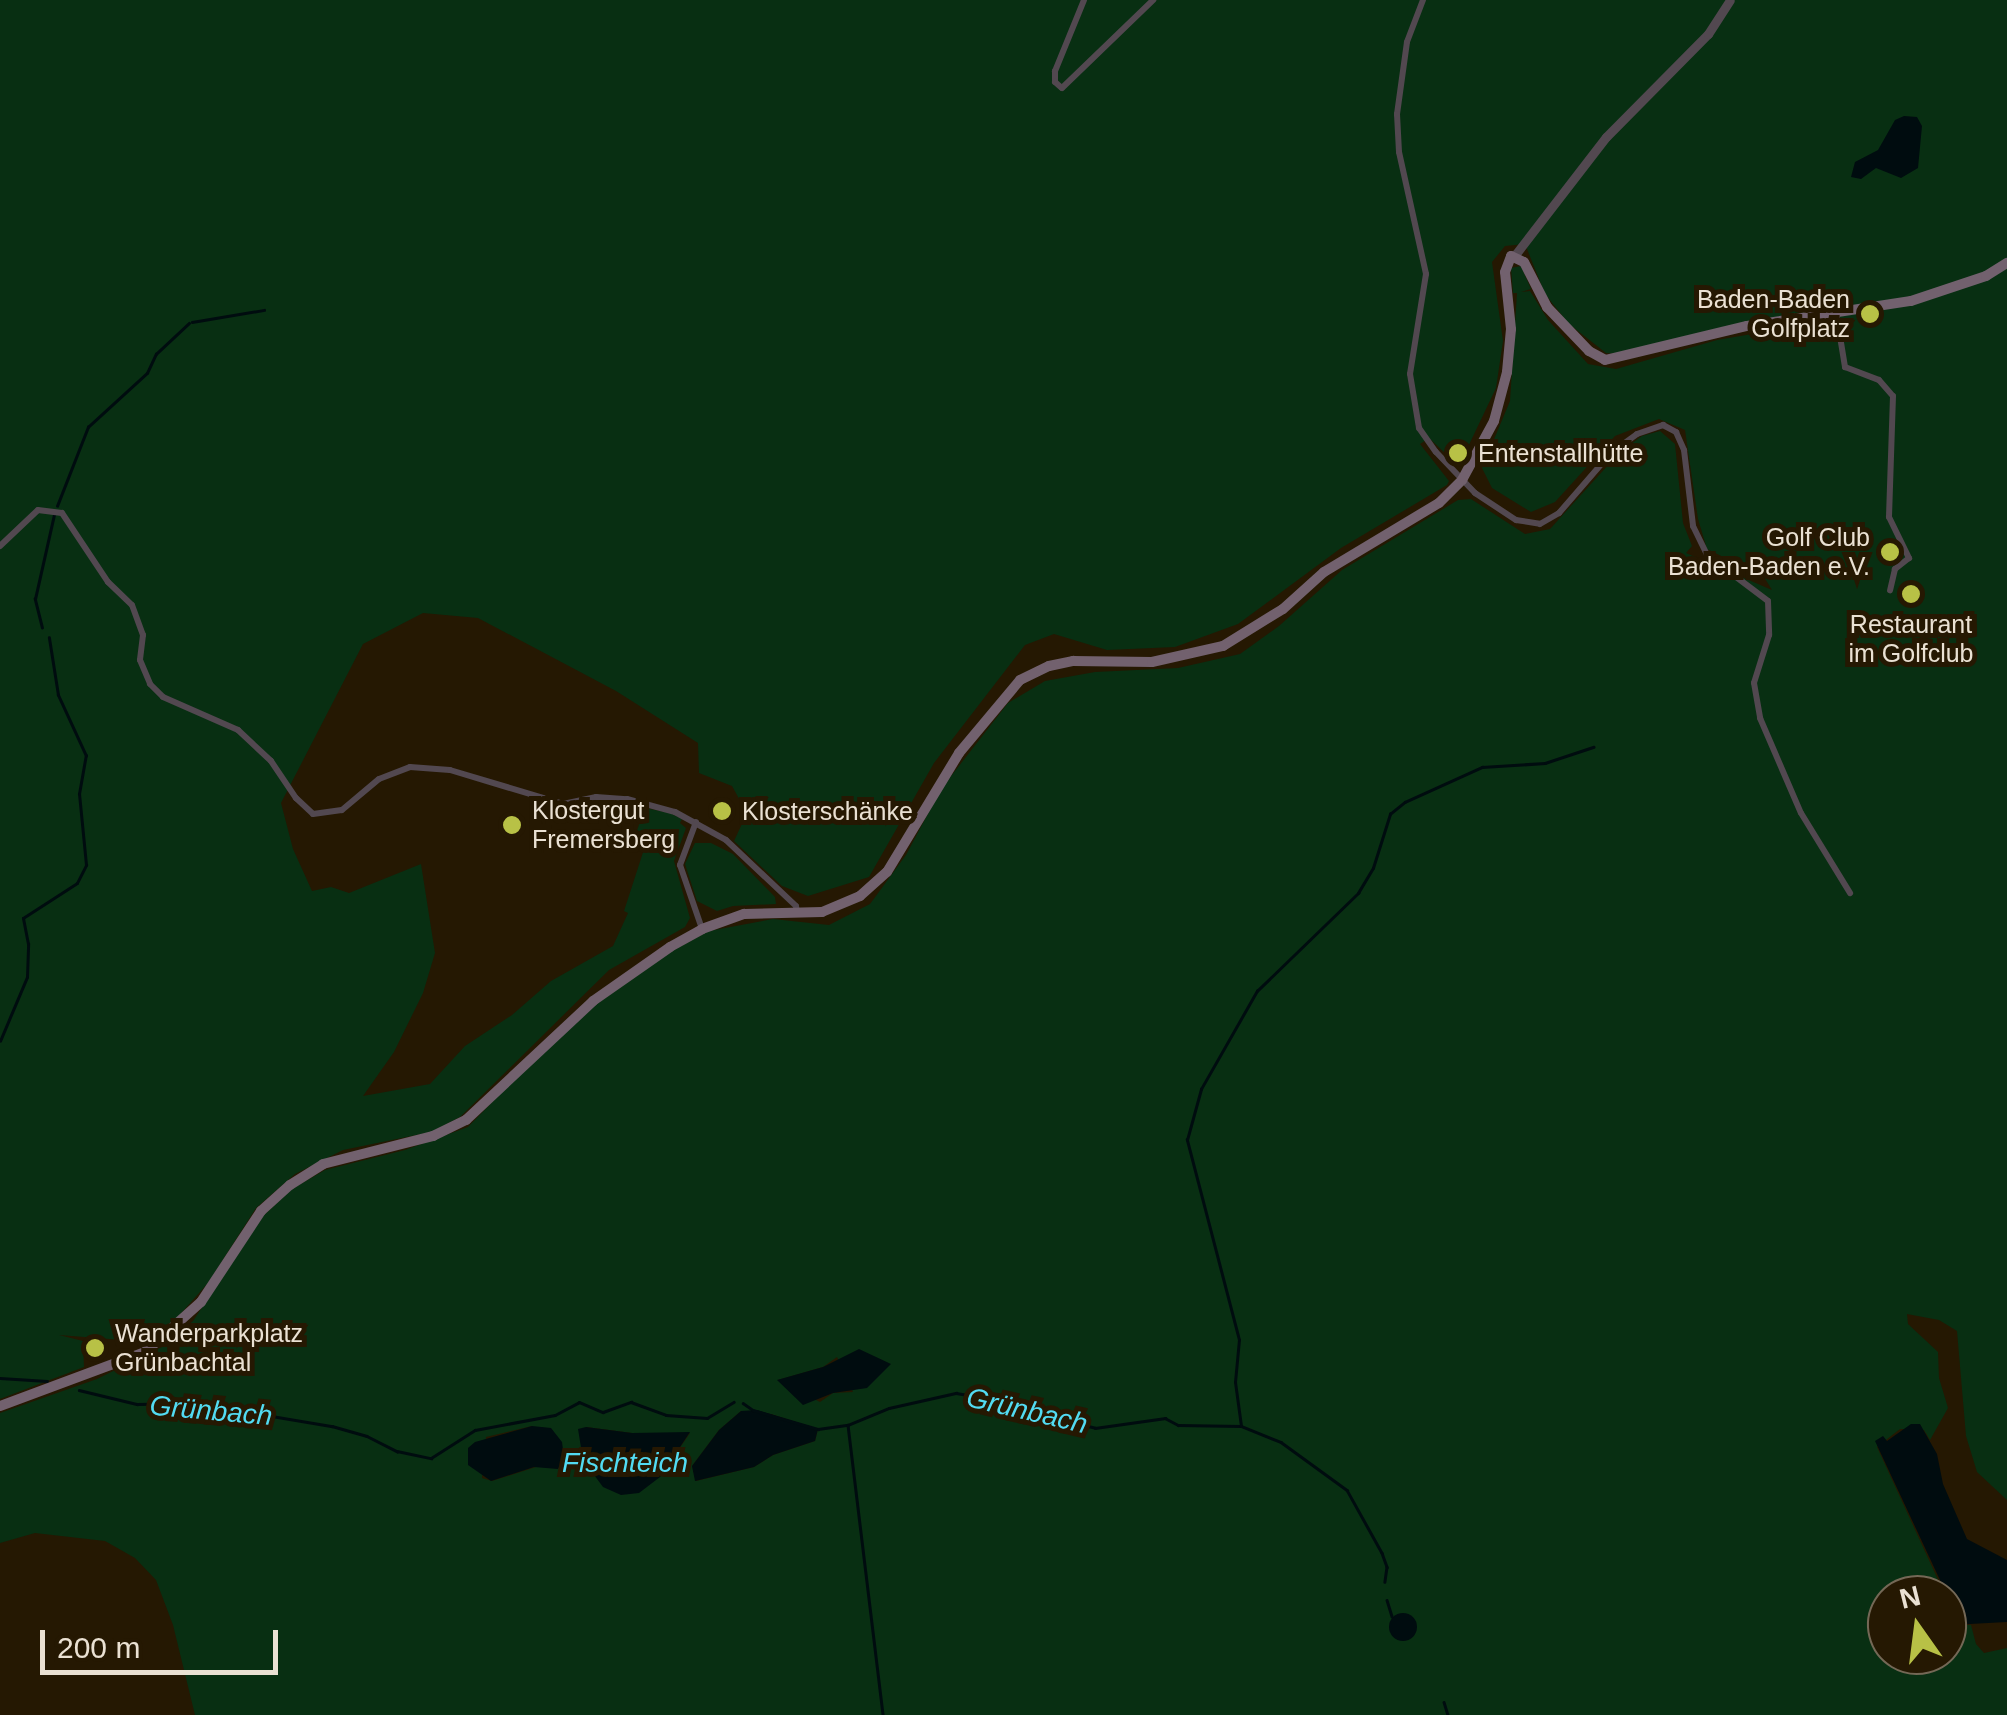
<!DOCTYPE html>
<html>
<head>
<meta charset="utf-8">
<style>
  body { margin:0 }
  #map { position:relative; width:2007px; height:1715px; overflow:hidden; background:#251802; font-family:Arial,sans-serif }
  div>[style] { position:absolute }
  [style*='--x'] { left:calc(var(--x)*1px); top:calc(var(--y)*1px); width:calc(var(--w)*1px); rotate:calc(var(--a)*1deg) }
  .green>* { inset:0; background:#082f12 }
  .water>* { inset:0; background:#000c0f }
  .round { border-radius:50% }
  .stream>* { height:2.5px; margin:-1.25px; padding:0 1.25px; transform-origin:1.25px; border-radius:1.25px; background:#000c0f }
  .minor>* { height:6px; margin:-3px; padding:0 3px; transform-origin:3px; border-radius:3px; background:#524850 }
  .tertiary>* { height:9px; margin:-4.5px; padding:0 4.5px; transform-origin:4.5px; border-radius:4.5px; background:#524850 }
  .secondary>* { height:10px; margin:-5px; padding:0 5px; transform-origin:5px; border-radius:5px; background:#72616e }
  .dots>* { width:28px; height:28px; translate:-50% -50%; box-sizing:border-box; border:5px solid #251802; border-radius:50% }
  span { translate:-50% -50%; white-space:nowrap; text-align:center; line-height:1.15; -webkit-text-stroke:10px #251802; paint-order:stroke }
  .poi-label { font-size:25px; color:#eae1d3 }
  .right { translate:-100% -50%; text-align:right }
  .left { translate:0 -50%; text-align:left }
  .water-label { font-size:28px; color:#52dbf2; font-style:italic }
  .north { position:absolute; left:1867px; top:1575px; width:100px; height:100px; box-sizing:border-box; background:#251802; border:2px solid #746856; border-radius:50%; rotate:346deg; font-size:28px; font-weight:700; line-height:40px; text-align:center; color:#eae1d3 }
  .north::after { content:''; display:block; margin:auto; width:35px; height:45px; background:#b8c146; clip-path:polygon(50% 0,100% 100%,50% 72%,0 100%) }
  .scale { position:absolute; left:40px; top:1630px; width:238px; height:45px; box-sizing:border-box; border:5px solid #eae1d3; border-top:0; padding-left:12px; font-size:30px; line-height:35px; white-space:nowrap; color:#eae1d3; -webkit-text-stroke:8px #251802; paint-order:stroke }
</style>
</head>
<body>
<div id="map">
  <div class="green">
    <div style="clip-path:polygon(evenodd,0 0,2007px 0,2007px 1500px,1977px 1472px,1966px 1436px,1957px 1331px,1939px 1320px,1907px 1314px,1908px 1324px,1938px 1352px,1939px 1378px,1948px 1408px,1930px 1440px,1924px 1430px,1900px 1429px,1877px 1447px,1945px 1595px,1887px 1595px,1887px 1655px,1947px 1655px,1947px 1604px,1951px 1625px,1971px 1625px,1976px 1644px,1984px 1653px,2007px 1648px,2007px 1715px,195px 1715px,173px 1625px,156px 1580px,135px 1558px,105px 1541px,35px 1533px,0 1543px,0 1413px,97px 1379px,162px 1347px,193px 1321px,263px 1216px,292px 1189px,325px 1170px,405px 1150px,468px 1127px,544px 1049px,594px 1006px,672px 951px,709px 931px,773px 919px,829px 925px,870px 904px,906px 855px,941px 789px,1008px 703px,1045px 681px,1095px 672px,1178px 668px,1240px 654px,1279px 626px,1342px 570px,1458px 500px,1471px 499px,1525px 534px,1550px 529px,1620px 452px,1642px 436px,1660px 431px,1675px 444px,1683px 523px,1692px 546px,1686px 553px,1772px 590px,1764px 577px,1707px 549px,1698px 519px,1685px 430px,1659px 419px,1615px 436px,1555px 502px,1531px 512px,1492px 488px,1482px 468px,1510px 401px,1517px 293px,1513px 293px,1511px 268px,1521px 266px,1531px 289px,1521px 292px,1530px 291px,1548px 320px,1588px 364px,1616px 369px,1717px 340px,1817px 323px,1820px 311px,1617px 354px,1606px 353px,1569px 324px,1545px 294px,1525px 244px,1505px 246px,1492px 262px,1503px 341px,1496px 388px,1467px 449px,1458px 448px,1447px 455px,1429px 438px,1420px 444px,1449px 481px,1447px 485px,1341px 548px,1238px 624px,1175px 647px,1107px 650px,1054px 634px,1025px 645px,934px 763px,869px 877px,808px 896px,782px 886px,734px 841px,747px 813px,732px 786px,699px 773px,698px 743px,616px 691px,478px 618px,423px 613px,363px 644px,281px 803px,293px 849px,312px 891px,331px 887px,349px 893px,421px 864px,435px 953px,423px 993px,394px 1052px,363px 1096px,430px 1084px,465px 1046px,512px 1015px,551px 981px,613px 946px,628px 913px,624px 911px,647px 840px,635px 836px,645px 808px,670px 813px,682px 819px,680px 823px,686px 828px,674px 861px,690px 918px,685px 927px,609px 970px,460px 1117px,431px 1132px,343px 1150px,295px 1174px,256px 1208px,208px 1283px,167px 1329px,135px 1341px,59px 1335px,83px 1341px,84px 1367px,0 1399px,0 0,837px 1357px,853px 1392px,833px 1393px,820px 1402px,778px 1380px,823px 1367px,837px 1357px,0 0,741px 1411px,771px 1414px,818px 1429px,815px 1441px,773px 1455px,754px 1467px,696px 1481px,692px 1466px,719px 1430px,741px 1411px,0 0,532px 1426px,558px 1469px,542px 1465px,492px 1481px,482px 1478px,486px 1437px,532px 1426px,0 0,586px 1427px,632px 1433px,690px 1433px,660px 1477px,586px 1427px)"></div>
    <div style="clip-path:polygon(695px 843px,711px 843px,733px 854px,775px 897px,776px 904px,733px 906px,717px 911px,697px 901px,685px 864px)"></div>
  </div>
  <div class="water">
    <div style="clip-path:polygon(1904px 116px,1917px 117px,1922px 126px,1918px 168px,1901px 178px,1876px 168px,1861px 179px,1851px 177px,1855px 162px,1878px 150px,1895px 120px)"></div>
    <div style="clip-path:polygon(859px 1349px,891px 1364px,867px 1388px,833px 1393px,803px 1405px,777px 1380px,823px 1367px)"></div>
    <div style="clip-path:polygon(757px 1410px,818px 1429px,815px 1441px,773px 1455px,754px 1467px,695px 1481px,692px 1466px,719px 1430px,741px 1411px)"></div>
    <div style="clip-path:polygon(1911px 1424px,1920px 1424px,1937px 1454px,1943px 1484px,1967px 1539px,2007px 1560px,2007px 1622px,1951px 1625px,1947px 1595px,1875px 1441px,1883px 1436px,1887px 1441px)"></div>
    <div style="clip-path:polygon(532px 1426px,551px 1428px,562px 1442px,564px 1458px,558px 1469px,534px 1467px,491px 1481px,468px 1465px,468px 1448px,475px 1442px)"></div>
    <div style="clip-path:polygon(586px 1427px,632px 1433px,690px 1432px,660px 1477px,639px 1493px,621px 1495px,603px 1487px,583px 1460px,578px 1429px)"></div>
    <div class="round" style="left:1389px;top:1613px;width:28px;height:28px"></div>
  </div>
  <div class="stream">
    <div style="--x:192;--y:322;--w:73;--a:-9.5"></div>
    <div style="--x:57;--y:506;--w:85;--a:-68.6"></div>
    <div style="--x:88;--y:427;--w:80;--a:-42.5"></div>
    <div style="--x:147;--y:373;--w:21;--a:-65"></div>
    <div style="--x:156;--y:354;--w:45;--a:-43.2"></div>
    <div style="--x:42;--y:628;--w:30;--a:-104"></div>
    <div style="--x:35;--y:599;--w:86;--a:-77.3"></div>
    <div style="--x:0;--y:1041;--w:69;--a:-67.1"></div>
    <div style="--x:27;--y:977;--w:33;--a:-88"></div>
    <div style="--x:28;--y:944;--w:26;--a:-101"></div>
    <div style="--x:23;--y:918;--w:64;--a:-32.9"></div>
    <div style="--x:77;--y:883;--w:20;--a:-63"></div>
    <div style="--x:86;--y:865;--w:71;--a:-95.6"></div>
    <div style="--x:79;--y:794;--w:39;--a:-80"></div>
    <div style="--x:86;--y:756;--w:67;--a:-114.7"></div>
    <div style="--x:58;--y:695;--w:58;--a:-99"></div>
    <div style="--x:0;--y:1378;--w:47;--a:3.7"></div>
    <div style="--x:79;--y:1390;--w:60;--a:13.6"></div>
    <div style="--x:137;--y:1404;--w:57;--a:-1"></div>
    <div style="--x:194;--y:1403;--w:140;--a:9.5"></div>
    <div style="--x:332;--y:1426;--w:36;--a:16"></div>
    <div style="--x:367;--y:1436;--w:34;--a:27"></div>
    <div style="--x:397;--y:1451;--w:35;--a:12"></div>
    <div style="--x:431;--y:1458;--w:52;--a:-32.5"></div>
    <div style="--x:475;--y:1430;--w:81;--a:-10.6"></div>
    <div style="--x:555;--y:1415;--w:27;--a:-28"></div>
    <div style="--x:579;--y:1402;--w:26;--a:23"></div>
    <div style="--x:603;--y:1412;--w:30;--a:-20"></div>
    <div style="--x:631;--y:1402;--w:37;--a:20"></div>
    <div style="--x:666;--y:1415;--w:41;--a:4.2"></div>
    <div style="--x:707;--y:1418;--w:31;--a:-31"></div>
    <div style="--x:743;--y:1403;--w:12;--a:35"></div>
    <div style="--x:753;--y:1410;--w:68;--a:16.3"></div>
    <div style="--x:818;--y:1429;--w:30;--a:-8"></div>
    <div style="--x:848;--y:1425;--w:44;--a:-22.5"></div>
    <div style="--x:889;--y:1408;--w:69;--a:-12.6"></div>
    <div style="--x:956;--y:1393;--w:80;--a:9.3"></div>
    <div style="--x:1035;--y:1406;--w:19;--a:16"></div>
    <div style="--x:1053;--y:1411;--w:11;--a:49"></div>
    <div style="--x:1060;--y:1419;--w:36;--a:14"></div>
    <div style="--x:1095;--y:1428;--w:71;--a:-8.1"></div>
    <div style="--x:1165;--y:1418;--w:15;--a:28"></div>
    <div style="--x:1178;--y:1425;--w:63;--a:0.9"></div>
    <div style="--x:1241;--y:1426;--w:43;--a:21.8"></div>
    <div style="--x:1281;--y:1442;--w:82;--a:36"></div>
    <div style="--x:1347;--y:1490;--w:72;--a:60.9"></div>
    <div style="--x:1382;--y:1553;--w:15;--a:70"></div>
    <div style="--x:1387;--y:1567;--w:15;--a:98"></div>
    <div style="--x:848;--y:1425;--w:292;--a:83.1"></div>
    <div style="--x:1241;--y:1426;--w:44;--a:-97.8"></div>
    <div style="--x:1235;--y:1382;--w:42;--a:-84.6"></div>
    <div style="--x:1239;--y:1340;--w:207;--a:-104.6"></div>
    <div style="--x:1187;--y:1140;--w:53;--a:-74.6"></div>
    <div style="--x:1201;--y:1089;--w:113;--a:-60.3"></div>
    <div style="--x:1257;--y:991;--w:141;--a:-44.1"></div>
    <div style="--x:1358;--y:893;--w:29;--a:-59"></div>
    <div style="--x:1373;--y:868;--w:57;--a:-72.5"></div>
    <div style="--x:1390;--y:814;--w:19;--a:-39"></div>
    <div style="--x:1405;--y:802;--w:85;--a:-24.4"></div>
    <div style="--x:1482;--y:767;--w:63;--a:-3.6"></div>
    <div style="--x:1545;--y:763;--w:51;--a:-18.4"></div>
    <div style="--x:1387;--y:1600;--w:17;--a:73"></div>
    <div style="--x:1444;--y:1702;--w:14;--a:73"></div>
  </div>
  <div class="minor">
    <div style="--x:1084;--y:0;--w:77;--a:112.2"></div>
    <div style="--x:1055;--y:71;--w:11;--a:90"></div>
    <div style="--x:1055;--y:82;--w:9;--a:41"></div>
    <div style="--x:1062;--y:88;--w:127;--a:-44"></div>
    <div style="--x:1423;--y:0;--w:45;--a:110.9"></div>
    <div style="--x:1407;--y:42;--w:73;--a:97.9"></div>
    <div style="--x:1397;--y:114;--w:38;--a:87"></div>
    <div style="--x:1399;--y:152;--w:125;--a:77.5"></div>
    <div style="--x:1426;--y:274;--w:101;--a:99.1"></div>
    <div style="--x:1410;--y:374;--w:55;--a:80.5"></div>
    <div style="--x:1419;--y:428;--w:29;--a:55"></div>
    <div style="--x:1436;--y:452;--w:57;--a:46.4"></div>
    <div style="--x:1475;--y:493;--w:49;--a:33.4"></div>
    <div style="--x:1516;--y:520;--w:24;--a:9"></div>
    <div style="--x:1540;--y:524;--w:22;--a:-30"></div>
    <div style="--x:1559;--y:513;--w:79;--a:-49.1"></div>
    <div style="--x:1611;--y:453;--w:32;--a:-36"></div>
    <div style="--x:1637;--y:434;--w:28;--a:-19"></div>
    <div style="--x:1663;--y:425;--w:15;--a:28"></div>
    <div style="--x:1676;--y:432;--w:20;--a:66"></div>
    <div style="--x:1684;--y:450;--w:77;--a:83.2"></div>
    <div style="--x:1693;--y:526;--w:32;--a:64"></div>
    <div style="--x:1707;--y:555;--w:76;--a:37"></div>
    <div style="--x:1768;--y:601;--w:34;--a:88"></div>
    <div style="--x:1769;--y:635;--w:50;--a:107.4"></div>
    <div style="--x:1754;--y:683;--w:36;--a:80"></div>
    <div style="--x:1760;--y:718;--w:103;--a:66.7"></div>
    <div style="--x:1801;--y:813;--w:94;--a:58.5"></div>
    <div style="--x:1836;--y:312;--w:56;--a:80.7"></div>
    <div style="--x:1845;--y:367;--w:36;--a:21"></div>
    <div style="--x:1879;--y:380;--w:21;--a:49"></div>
    <div style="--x:1893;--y:396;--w:121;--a:91.9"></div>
    <div style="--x:1889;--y:517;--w:46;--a:64"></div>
    <div style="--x:1909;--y:558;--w:18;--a:142"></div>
    <div style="--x:1895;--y:569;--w:22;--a:103"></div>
    <div style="--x:0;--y:546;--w:52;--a:-43.5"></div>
    <div style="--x:38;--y:510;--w:24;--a:7"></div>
    <div style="--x:62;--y:513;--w:83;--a:56.3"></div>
    <div style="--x:108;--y:582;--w:33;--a:44"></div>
    <div style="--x:132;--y:605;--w:32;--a:70"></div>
    <div style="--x:143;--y:635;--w:25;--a:97"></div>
    <div style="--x:140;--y:660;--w:26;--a:67"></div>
    <div style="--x:150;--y:684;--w:18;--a:45"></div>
    <div style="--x:163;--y:697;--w:82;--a:23.7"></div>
    <div style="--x:238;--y:730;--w:45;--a:43.2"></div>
    <div style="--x:271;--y:761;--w:45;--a:56"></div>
    <div style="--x:296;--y:798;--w:23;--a:43"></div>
    <div style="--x:313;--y:814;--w:29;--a:-8"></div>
    <div style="--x:342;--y:810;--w:48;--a:-40"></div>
    <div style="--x:379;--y:779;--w:33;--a:-21"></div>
    <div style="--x:410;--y:767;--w:40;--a:4.3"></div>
    <div style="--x:450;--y:770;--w:118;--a:16.7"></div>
    <div style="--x:563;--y:804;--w:34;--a:-12"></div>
    <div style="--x:596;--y:797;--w:31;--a:4"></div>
    <div style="--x:627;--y:799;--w:50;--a:15.2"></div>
    <div style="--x:675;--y:812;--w:58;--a:28.8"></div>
    <div style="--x:726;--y:840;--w:96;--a:43.3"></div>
    <div style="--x:796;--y:906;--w:6;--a:81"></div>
    <div style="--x:696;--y:822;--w:46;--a:110.4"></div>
    <div style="--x:680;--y:865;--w:68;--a:71"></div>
  </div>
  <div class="tertiary">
    <div style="--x:1515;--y:255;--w:149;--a:-52.4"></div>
    <div style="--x:1606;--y:137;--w:145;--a:-45.3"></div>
    <div style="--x:1708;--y:34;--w:40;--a:-57.1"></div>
  </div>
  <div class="secondary">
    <div style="--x:0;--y:1406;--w:155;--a:-20.4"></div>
    <div style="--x:145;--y:1352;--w:75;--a:-41.8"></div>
    <div style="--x:201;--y:1302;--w:109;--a:-56.6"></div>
    <div style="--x:261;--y:1211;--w:39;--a:-42"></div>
    <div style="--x:290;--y:1185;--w:39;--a:-32"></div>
    <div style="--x:323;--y:1164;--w:114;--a:-14.3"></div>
    <div style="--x:433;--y:1136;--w:37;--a:-26"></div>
    <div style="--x:466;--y:1120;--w:174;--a:-43.1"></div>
    <div style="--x:593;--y:1001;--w:94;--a:-35"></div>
    <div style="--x:670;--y:947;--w:37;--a:-29"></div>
    <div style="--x:702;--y:929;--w:45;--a:-19.7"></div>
    <div style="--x:744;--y:914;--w:78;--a:-1.5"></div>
    <div style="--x:822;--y:912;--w:41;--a:-22.8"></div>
    <div style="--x:860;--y:896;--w:36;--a:-42"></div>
    <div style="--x:887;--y:872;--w:139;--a:-58.8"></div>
    <div style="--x:959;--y:753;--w:95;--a:-50.1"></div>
    <div style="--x:1020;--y:680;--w:32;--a:-26"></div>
    <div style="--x:1049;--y:666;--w:25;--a:-12"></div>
    <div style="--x:1073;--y:661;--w:79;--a:0.7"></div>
    <div style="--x:1152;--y:662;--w:73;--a:-12.7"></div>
    <div style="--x:1223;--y:646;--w:70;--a:-31.7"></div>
    <div style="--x:1283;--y:609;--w:55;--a:-42.1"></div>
    <div style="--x:1324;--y:572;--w:134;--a:-31"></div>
    <div style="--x:1439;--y:503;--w:33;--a:-45"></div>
    <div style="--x:1462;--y:480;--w:67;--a:-61.5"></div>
    <div style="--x:1494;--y:421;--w:51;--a:-75.1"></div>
    <div style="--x:1507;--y:372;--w:43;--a:-84.7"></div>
    <div style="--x:1511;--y:329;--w:57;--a:-96"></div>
    <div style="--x:1505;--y:272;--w:17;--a:-69"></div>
    <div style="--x:1511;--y:256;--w:14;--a:25"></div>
    <div style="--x:1524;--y:262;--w:51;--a:62.9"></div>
    <div style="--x:1547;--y:307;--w:61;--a:46.3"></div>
    <div style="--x:1589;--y:351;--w:18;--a:29"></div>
    <div style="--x:1605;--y:360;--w:146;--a:-13.5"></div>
    <div style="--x:1747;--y:326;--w:166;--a:-8.7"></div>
    <div style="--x:1911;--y:301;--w:79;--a:-18.4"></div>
    <div style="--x:1986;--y:276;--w:25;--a:-32"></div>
  </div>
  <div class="dots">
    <div style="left:1870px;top:314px;background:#b8c146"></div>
    <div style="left:1458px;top:453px;background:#b8c146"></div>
    <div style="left:1890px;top:552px;background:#b8c146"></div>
    <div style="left:1911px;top:594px;background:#b8c146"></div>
    <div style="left:722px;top:811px;background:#b8c146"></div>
    <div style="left:512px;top:825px;background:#b8c146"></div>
    <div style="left:95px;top:1348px;background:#b8c146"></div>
  </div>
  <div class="poi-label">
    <span class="right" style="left:1850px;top:314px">Baden-Baden<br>Golfplatz</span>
    <span class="left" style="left:1478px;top:453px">Entenstallhütte</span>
    <span class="right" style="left:1870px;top:552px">Golf Club<br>Baden-Baden e.V.</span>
    <span style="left:1911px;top:639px">Restaurant<br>im Golfclub</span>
    <span class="left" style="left:532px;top:825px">Klostergut<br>Fremersberg</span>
    <span class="left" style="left:742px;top:811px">Klosterschänke</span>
    <span class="left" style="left:115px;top:1348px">Wanderparkplatz<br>Grünbachtal</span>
  </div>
  <div class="water-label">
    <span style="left:211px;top:1411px;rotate:5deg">Grünbach</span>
    <span style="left:1027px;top:1411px;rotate:13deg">Grünbach</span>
    <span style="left:625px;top:1463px">Fischteich</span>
  </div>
  <div class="north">N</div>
  <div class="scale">200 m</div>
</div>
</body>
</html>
